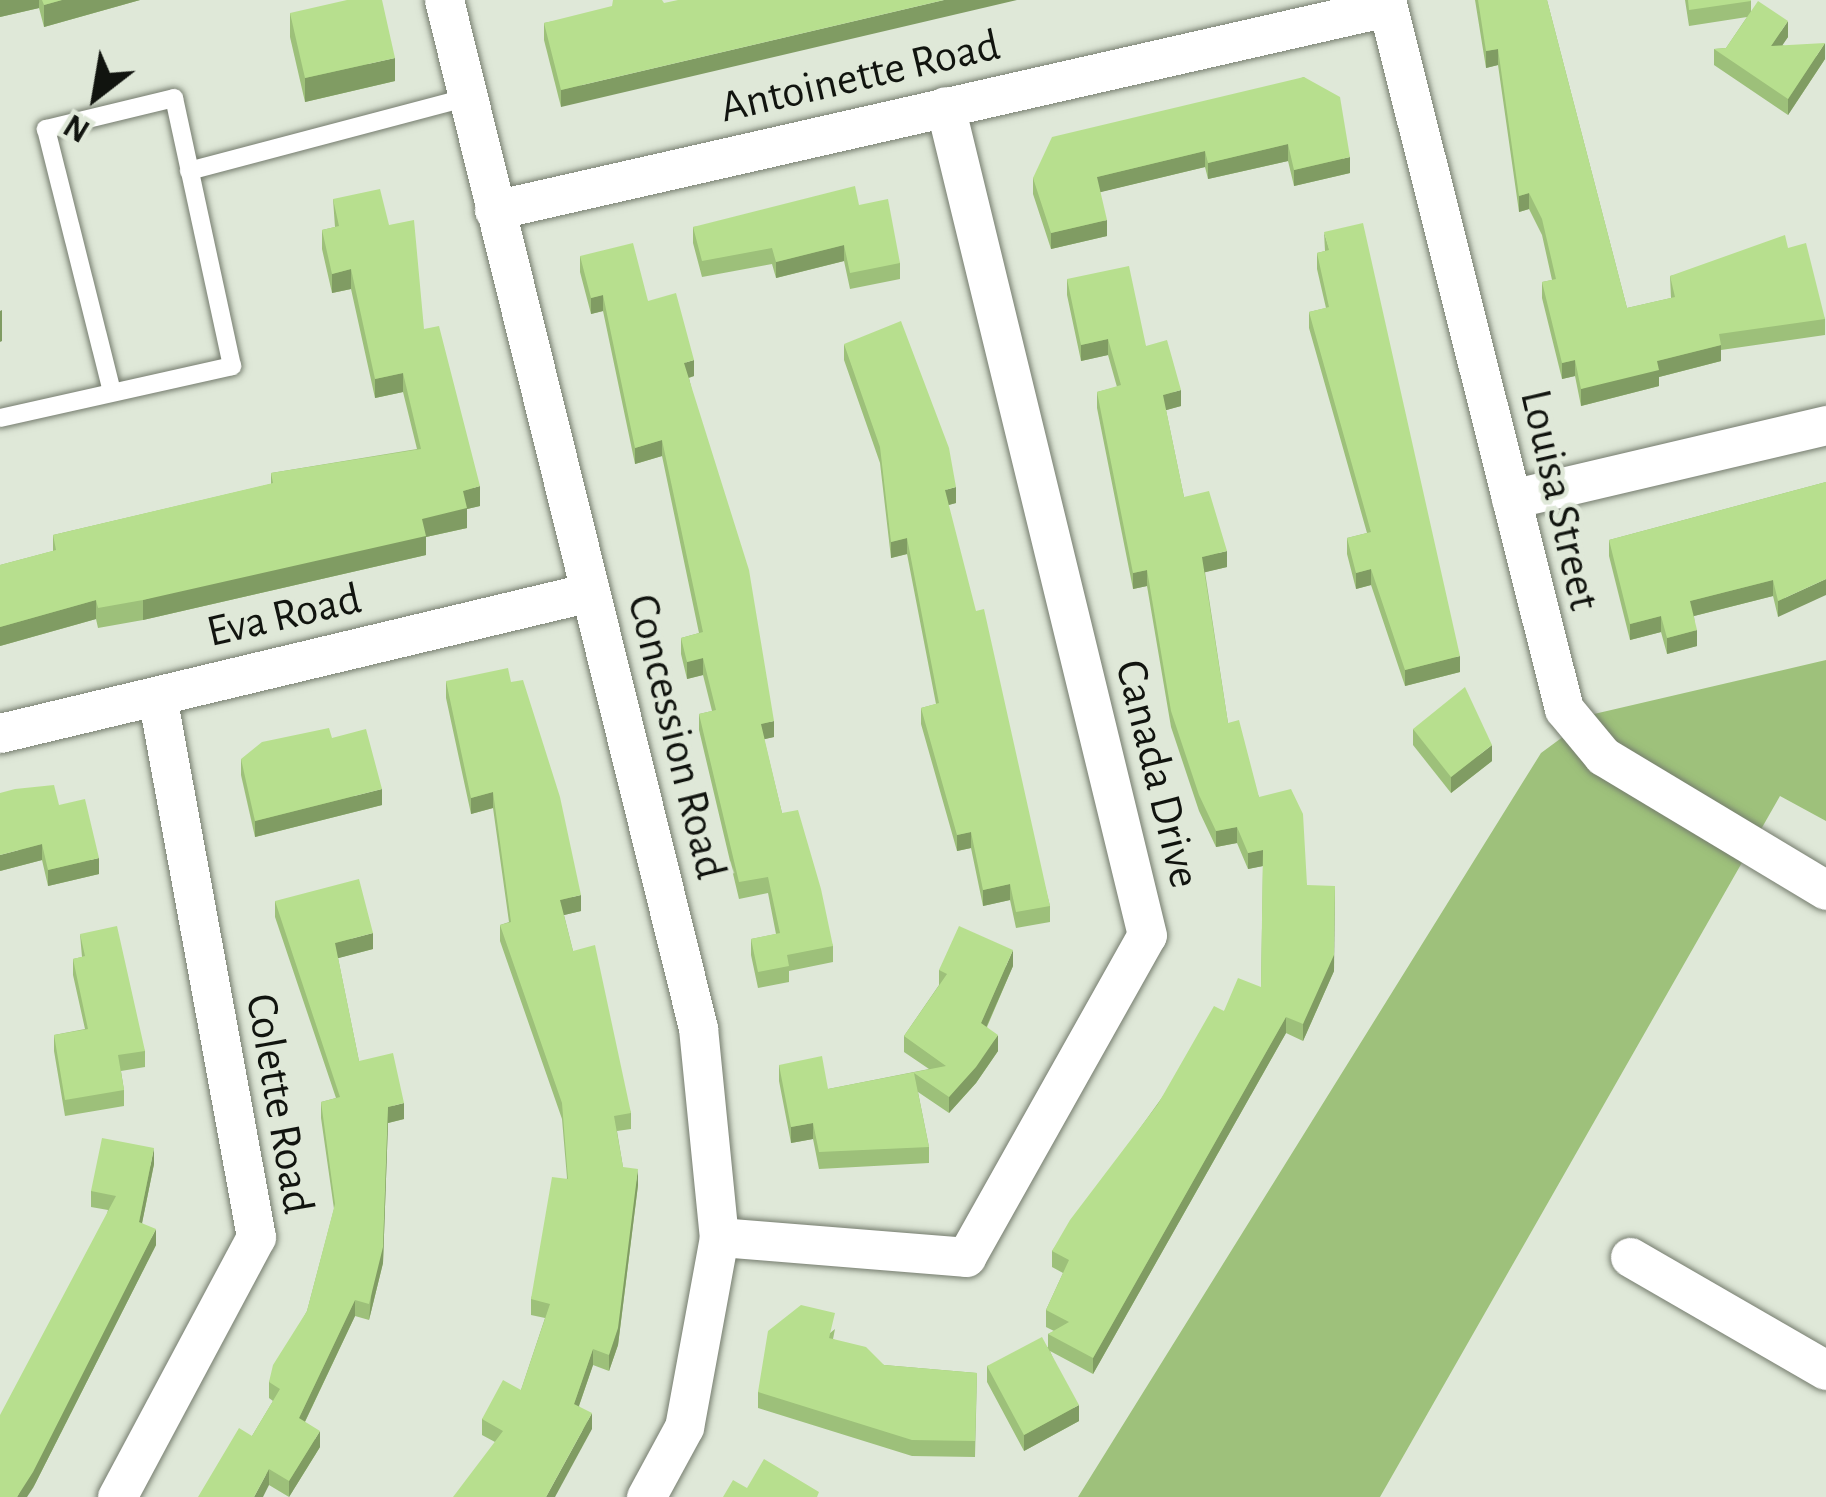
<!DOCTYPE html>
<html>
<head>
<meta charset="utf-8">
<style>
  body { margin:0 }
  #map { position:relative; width:1826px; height:1497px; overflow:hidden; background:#dfe8d8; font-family:"Alegreya Sans",sans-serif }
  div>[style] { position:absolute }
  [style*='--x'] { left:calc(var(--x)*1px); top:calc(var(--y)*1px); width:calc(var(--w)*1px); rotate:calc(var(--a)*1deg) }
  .green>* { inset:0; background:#9ec17b }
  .roads { filter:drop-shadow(0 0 3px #757c6e) drop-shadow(0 0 3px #757c6e) }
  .service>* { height:18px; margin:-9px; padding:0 9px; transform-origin:9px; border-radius:9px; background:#fff }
  .minor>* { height:39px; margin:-19.5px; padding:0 19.5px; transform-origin:19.5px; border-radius:19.5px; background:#fff }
  .wall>* { inset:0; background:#9dc07a }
  .shaded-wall>* { inset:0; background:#809c63 }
  .building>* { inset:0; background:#b7df8e }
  span { translate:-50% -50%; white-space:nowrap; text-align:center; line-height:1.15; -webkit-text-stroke:9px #dfe8d8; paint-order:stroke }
  .street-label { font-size:45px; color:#11140f }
  .north { position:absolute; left:36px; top:36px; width:120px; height:120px; -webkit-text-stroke:9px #dfe8d8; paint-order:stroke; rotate:211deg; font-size:33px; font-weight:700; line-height:48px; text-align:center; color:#11140f }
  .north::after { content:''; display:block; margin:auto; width:42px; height:54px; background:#11140f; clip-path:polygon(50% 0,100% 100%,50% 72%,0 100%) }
</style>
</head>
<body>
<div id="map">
  <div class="green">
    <div style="clip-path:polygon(1826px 660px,1826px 821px,1780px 796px,1380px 1497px,1078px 1497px,1541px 753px,1594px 714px)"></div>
  </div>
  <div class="roads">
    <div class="service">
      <div style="--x:189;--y:171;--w:286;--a:-14.8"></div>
      <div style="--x:0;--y:418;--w:238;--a:-12.6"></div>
      <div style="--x:232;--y:366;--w:274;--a:-102.2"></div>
      <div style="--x:174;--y:98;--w:132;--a:166.4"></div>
      <div style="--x:46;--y:129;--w:271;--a:75.9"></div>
    </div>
    <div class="minor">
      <div style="--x:444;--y:0;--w:1059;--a:76.12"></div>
      <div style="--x:698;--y:1028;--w:210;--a:84.3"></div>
      <div style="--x:719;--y:1237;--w:193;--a:100.4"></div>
      <div style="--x:684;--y:1427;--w:80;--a:118.5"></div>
      <div style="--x:1386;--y:0;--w:731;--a:75.91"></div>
      <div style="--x:1564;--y:709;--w:61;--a:50.3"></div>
      <div style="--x:1603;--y:756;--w:260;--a:31"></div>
      <div style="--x:494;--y:210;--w:916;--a:-12.81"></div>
      <div style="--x:1511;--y:499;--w:324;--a:-13.2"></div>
      <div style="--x:0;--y:733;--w:607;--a:-13.44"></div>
      <div style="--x:719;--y:1237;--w:248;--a:4.6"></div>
      <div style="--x:966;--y:1257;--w:369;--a:-60.7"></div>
      <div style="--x:1147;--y:935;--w:853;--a:-103.69"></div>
      <div style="--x:1630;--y:1257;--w:226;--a:30"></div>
      <div style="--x:117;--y:1497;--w:295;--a:-61.9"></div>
      <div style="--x:256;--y:1237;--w:550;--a:-100.37"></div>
    </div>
  </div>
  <div class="wall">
    <div style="clip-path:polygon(0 0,140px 0,44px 27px,39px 8px,0 17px)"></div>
    <div style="clip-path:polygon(662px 0,561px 107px,544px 40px,544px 23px)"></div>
    <div style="clip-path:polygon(1475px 0,1547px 0,1627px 308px,1671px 298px,1670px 276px,1788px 248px,1825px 319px,1825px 335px,1721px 350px,1721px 361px,1659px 377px,1659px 386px,1581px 406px,1575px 376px,1562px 379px,1542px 298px,1542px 282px,1552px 280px,1542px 235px,1529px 209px,1519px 212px,1498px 65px,1486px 68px)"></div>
    <div style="clip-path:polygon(1685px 0,1751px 0,1751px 11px,1788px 37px,1782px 45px,1825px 59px,1788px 115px,1714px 65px,1714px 49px,1726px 48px,1747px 17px,1689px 26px)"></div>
    <div style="clip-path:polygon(290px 13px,395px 81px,305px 102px,290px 37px)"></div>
    <div style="clip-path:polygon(1304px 77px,1350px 173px,1294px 186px,1288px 161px,1208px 179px,1205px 167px,1100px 192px,1107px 236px,1051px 249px,1033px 194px,1033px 178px)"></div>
    <div style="clip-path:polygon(333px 199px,389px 225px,480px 506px,467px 509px,467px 528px,426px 537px,426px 555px,143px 620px,98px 628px,96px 619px,0 646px,0 565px,53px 551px,53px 535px,271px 484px,271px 473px,417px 449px,403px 392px,375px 398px,351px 289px,332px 293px,322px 249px,322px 230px,335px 227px)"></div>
    <div style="clip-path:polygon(859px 205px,900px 263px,900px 279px,850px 289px,844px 261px,776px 278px,772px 264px,702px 277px,693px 243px,693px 227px)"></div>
    <div style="clip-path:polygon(1324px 232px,1460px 672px,1405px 686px,1371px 585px,1356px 589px,1347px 554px,1347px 538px,1367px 533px,1309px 328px,1309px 312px,1326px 308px,1317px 269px,1317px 253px,1325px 251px)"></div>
    <div style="clip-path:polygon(580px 256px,648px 301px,694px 376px,689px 378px,774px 737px,764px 739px,782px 813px,833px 946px,833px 962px,789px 971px,789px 982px,758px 988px,751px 955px,751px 939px,776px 934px,768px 893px,739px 899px,699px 730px,699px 714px,712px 711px,703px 675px,687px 679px,681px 654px,681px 638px,699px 633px,662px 456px,635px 464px,603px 311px,591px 314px,580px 272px)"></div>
    <div style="clip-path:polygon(1067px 279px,1146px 346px,1181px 406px,1166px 410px,1184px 497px,1227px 567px,1205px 572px,1228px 723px,1259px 797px,1307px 885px,1334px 971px,1303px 1041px,1286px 1033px,1093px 1374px,1050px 1351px,1079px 1421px,1024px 1451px,987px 1382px,987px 1366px,1048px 1347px,1048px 1334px,1054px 1331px,1046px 1327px,1046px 1310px,1063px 1273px,1052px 1267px,1052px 1251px,1224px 1011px,1261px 987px,1263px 866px,1248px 869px,1237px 843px,1216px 847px,1199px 811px,1171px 727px,1147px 586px,1133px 589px,1097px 408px,1097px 392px,1117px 387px,1108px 355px,1081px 361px,1067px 295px)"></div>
    <div style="clip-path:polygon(844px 344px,956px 503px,948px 505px,1050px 906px,1050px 922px,1016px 928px,1010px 900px,983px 906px,971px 848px,957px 851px,921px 724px,921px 708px,936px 704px,907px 554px,891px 558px,880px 463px,844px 360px)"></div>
    <div style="clip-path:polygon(1826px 482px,1778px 617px,1773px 596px,1694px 616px,1697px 646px,1667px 654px,1661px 632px,1630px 640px,1609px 556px,1609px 540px)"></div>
    <div style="clip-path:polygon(446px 681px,581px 911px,564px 915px,573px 951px,631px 1113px,631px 1129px,617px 1131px,623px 1167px,638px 1185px,618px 1345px,609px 1371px,593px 1365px,579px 1406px,592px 1429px,495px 1442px,482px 1435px,482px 1419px,521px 1390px,545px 1318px,531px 1315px,531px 1299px,567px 1178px,562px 1119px,500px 941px,500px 925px,509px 922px,493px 808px,471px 814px,446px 698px)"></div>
    <div style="clip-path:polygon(1413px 729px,1492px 761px,1451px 793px,1413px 745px)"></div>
    <div style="clip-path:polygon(241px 759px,382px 805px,255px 837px,241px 775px)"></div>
    <div style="clip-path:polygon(59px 805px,99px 874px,48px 886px,42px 860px,0 871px)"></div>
    <div style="clip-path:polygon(275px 901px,373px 949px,338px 958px,359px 1061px,404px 1119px,388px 1123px,383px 1263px,369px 1320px,355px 1316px,305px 1422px,320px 1447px,289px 1497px,269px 1485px,252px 1436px,273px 1401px,269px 1398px,269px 1382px,307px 1311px,334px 1209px,321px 1118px,321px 1102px,336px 1098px,275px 917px)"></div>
    <div style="clip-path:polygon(80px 934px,145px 1051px,145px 1067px,121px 1071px,124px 1090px,124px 1106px,65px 1116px,54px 1051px,54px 1035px,85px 1029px,73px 975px,73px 959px,82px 957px)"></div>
    <div style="clip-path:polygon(1013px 966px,987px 1027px,998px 1051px,976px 1083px,949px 1113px,918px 1092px,929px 1147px,929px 1163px,819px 1169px,813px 1139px,791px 1143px,779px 1081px,779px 1065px,828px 1089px,929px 1069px,904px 1052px,904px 1036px,939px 985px,939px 970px)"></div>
    <div style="clip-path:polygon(154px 1164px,142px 1223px,156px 1245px,33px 1488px,108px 1210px,91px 1207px,91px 1191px)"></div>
    <div style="clip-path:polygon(835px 1329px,833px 1339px,884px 1365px,977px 1373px,975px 1457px,912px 1456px,758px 1408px,758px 1392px)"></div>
  </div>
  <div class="shaded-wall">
    <div style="clip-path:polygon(0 0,39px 0,39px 8px,0 17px)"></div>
    <div style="clip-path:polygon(62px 0,140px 0,44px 27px,44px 5px)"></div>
    <div style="clip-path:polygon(944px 0,1017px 0,561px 107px,561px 90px)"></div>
    <div style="clip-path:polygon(1788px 21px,1788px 37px,1771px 62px,1771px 46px)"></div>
    <div style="clip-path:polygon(1825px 43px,1825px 59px,1788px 115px,1788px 99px)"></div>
    <div style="clip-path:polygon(1498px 49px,1498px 65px,1486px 68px,1486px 51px)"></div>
    <div style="clip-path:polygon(395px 58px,395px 81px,305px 102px,305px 78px)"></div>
    <div style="clip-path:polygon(1288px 144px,1288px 161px,1208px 179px,1208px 163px)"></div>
    <div style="clip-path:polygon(1205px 151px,1205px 167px,1097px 193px,1097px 177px)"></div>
    <div style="clip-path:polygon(1350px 157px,1350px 173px,1294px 186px,1294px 170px)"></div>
    <div style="clip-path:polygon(1529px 193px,1529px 209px,1519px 212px,1519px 196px)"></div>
    <div style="clip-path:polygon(1107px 220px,1107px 236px,1051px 249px,1051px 233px)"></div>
    <div style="clip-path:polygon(844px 245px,844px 261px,776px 278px,776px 262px)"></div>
    <div style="clip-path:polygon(351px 269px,351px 289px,332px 293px,332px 274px)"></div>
    <div style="clip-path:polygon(603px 295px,603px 311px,591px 314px,591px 298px)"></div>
    <div style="clip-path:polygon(2px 310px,2px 341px,0 342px,0 311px)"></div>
    <div style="clip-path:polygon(1108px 339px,1108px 355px,1081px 361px,1081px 345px)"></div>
    <div style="clip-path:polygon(1721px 345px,1721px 361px,1659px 377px,1659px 386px,1581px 406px,1581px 389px,1657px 361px)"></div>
    <div style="clip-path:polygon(694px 360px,694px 376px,684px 379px,684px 363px)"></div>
    <div style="clip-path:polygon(1575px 360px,1575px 376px,1562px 379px,1562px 363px)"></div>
    <div style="clip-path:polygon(403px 373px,403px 392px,375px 398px,375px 379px)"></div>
    <div style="clip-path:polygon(1181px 390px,1181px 406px,1163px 411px,1163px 395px)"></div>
    <div style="clip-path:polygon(662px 440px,662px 456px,635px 464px,635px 448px)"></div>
    <div style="clip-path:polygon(480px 486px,480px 506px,467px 509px,467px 528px,426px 537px,426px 555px,143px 620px,143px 600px,422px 519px,463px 491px)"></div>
    <div style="clip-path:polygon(956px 487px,956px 503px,945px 506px,945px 490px)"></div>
    <div style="clip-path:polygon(907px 538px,907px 554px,891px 558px,891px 542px)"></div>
    <div style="clip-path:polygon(1227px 551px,1227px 567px,1202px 573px,1202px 557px)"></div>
    <div style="clip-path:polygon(1371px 569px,1371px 585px,1356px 589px,1356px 573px)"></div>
    <div style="clip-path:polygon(1147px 570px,1147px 586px,1133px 589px,1133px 573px)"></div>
    <div style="clip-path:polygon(1826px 579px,1826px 595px,1778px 617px,1778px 601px)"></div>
    <div style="clip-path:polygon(1773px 580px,1773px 596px,1690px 617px,1690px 601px)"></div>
    <div style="clip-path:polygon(96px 600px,96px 619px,0 646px,0 627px)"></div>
    <div style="clip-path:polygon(1661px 616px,1661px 632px,1630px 640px,1630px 624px)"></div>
    <div style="clip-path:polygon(1697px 630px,1697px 646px,1667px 654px,1667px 638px)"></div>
    <div style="clip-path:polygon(1460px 656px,1460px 672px,1405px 686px,1405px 670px)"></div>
    <div style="clip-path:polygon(703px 658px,703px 675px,687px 679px,687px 662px)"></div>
    <div style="clip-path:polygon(774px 721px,774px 737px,761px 740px,761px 724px)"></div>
    <div style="clip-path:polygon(1492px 745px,1492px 761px,1451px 793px,1451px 777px)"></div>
    <div style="clip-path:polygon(382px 789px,382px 805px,255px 837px,255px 821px)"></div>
    <div style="clip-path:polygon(493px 792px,493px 808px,471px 814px,471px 798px)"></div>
    <div style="clip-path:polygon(1237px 827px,1237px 843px,1216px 847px,1216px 831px)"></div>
    <div style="clip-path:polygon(971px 832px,971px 848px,957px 851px,957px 835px)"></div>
    <div style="clip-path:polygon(42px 844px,42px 860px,0 871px,0 855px)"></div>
    <div style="clip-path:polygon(1263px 850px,1263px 866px,1248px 869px,1248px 853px)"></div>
    <div style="clip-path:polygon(99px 858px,99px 874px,48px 886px,48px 870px)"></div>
    <div style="clip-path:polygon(1010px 884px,1010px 900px,983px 906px,983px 890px)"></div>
    <div style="clip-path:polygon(1335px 886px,1334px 971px,1303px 1041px,1303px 1024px)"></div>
    <div style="clip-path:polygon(581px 895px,581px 911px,560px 916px,560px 900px)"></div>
    <div style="clip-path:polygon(373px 933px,373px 949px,335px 959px,335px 943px)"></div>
    <div style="clip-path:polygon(1013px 950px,1013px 966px,981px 1039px,981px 1023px)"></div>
    <div style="clip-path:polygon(1286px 1017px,1286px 1033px,1093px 1374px,1093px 1358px)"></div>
    <div style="clip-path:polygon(998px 1035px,998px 1051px,976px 1083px,949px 1113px,949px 1097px)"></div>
    <div style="clip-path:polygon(404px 1103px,404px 1119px,388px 1123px,383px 1263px,369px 1320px,388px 1107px)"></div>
    <div style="clip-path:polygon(813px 1123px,813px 1139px,791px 1143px,791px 1127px)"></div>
    <div style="clip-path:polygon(154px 1148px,154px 1164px,139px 1238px,139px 1222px)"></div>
    <div style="clip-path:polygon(638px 1169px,638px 1185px,618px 1345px,609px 1371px,609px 1355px)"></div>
    <div style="clip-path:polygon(156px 1229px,156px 1245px,33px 1488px,27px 1497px,17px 1497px)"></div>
    <div style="clip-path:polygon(355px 1300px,355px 1316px,299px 1434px,299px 1418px)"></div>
    <div style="clip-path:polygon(593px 1349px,593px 1365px,574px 1420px,574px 1404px)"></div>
    <div style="clip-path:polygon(1079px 1405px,1079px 1421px,1024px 1451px,1024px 1435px)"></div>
    <div style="clip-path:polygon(592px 1413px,592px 1429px,555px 1497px,546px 1497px)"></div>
    <div style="clip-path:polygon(320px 1431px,320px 1447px,289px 1497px,289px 1481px)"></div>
    <div style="clip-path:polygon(269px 1469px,269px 1485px,263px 1497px,254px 1497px)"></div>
  </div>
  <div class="building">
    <div style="clip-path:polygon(42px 0,62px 0,44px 5px)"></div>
    <div style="clip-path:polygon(347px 0,382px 0,395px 58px,305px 78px,290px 13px)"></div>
    <div style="clip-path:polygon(613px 0,662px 0,664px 3px,678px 0,944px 0,561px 90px,544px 23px,612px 6px)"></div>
    <div style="clip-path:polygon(1478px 0,1547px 0,1627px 308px,1675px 297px,1670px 276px,1785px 235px,1788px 248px,1806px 243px,1825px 319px,1719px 334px,1721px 345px,1657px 361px,1659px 370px,1581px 389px,1575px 360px,1562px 363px,1542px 282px,1556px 279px,1542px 219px,1529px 193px,1519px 196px,1498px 49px,1486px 51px)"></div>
    <div style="clip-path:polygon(1688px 0,1751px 0,1751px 1px,1689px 10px)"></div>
    <div style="clip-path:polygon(1758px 1px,1788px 21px,1771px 46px,1825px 43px,1788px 99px,1714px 49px,1726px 48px)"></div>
    <div style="clip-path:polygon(1304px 77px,1340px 97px,1350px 157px,1294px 170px,1288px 144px,1208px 163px,1205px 151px,1097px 177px,1107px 220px,1051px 233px,1033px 178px,1052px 137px)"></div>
    <div style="clip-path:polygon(855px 186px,859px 205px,888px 199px,900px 263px,850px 273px,844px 245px,776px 262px,772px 248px,702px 261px,693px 227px)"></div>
    <div style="clip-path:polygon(380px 189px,389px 225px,414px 220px,424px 329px,439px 326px,480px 486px,463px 491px,467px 508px,422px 519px,426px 536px,143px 600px,98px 608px,96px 600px,0 627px,0 565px,56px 550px,53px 535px,273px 483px,271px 473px,421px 449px,403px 373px,375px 379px,351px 269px,332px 274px,322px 230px,339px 226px,333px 199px)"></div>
    <div style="clip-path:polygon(1363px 223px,1460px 656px,1405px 670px,1371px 569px,1356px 573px,1347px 538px,1371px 532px,1309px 312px,1329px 307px,1317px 253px,1329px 250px,1324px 232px)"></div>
    <div style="clip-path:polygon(633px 243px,648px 301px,676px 293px,694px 360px,684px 363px,749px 570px,774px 721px,761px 724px,782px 813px,798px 810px,821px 889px,833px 946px,787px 955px,789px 966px,758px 972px,751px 939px,780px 933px,768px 877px,739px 882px,699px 714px,716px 710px,703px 658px,687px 662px,681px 638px,703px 632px,662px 440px,635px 448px,603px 295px,591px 298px,580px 256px)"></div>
    <div style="clip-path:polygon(1129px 266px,1146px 346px,1167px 340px,1181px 390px,1163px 395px,1184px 497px,1209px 491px,1227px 551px,1202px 557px,1228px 723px,1239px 720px,1259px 797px,1291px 789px,1303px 814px,1307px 885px,1335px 886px,1334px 955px,1303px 1024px,1286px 1017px,1093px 1358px,1048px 1334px,1069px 1322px,1046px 1310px,1069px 1260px,1052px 1251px,1070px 1220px,1158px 1104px,1214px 1006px,1224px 1011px,1238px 978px,1261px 987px,1263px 850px,1248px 853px,1237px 827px,1216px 831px,1199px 795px,1171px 711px,1147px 570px,1133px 573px,1097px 392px,1121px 385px,1108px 339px,1081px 345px,1067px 279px)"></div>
    <div style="clip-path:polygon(901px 321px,949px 448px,956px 487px,945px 490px,976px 611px,984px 609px,1050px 906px,1016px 912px,1010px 884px,983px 890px,971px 832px,957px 835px,921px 708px,939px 703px,907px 538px,891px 542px,880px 447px,844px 344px)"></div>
    <div style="clip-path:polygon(1826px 482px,1826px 579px,1778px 601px,1773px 580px,1690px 601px,1697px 630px,1667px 638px,1661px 616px,1630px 624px,1609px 540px)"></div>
    <div style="clip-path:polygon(508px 668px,511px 682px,523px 680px,560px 797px,581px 895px,560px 900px,573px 951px,595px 945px,631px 1113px,614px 1116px,623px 1167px,638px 1169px,618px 1328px,609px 1355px,593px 1349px,574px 1404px,592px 1413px,546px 1497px,453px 1497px,503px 1431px,482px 1419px,503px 1380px,521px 1390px,550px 1304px,531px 1299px,552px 1177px,568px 1179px,562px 1103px,500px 925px,511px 922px,493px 792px,471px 798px,446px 681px)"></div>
    <div style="clip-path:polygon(1465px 687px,1492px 745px,1451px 777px,1413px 729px)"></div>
    <div style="clip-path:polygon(329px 728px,332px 738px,366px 729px,382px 789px,255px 821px,241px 759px,262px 742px)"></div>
    <div style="clip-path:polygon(54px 785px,59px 805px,85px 799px,99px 858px,48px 870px,42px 844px,0 855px,0 793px,15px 789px)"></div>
    <div style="clip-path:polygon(359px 879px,373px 933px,335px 943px,359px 1061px,393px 1053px,404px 1103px,388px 1107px,383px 1247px,369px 1304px,355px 1300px,299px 1418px,320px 1431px,289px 1481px,269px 1469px,254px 1497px,198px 1497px,239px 1428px,252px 1436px,280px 1389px,269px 1382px,273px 1365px,307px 1311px,335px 1204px,321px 1102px,340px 1097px,275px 901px)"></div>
    <div style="clip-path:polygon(117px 926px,145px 1051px,118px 1055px,124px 1090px,65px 1100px,54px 1035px,88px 1029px,73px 959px,85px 956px,80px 934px)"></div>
    <div style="clip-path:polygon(959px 926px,1013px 950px,981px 1023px,998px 1035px,976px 1067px,949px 1097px,914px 1073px,929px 1147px,819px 1152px,813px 1123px,791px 1127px,779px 1065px,822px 1056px,828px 1089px,946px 1066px,904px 1036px,947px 974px,939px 970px)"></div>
    <div style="clip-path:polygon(102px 1138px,154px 1148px,139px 1222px,156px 1229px,33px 1472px,17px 1497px,0 1497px,0 1415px,116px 1196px,91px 1191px)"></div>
    <div style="clip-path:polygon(801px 1305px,835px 1313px,829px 1338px,866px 1347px,884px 1365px,977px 1373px,975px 1441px,912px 1440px,758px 1392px,768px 1331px)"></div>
    <div style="clip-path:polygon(1042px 1337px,1079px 1405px,1024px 1435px,987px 1366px)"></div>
    <div style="clip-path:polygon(764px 1459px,819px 1492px,817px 1497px,723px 1497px,733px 1480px,747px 1488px)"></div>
  </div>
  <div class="street-label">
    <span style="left:860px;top:77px;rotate:-13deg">Antoinette Road</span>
    <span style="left:1559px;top:500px;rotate:77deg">Louisa Street</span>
    <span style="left:284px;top:616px;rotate:-13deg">Eva Road</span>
    <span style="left:676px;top:737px;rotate:76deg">Concession Road</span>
    <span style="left:1157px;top:774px;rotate:76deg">Canada Drive</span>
    <span style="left:279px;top:1104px;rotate:80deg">Colette Road</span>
  </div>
  <div class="north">N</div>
</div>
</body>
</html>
